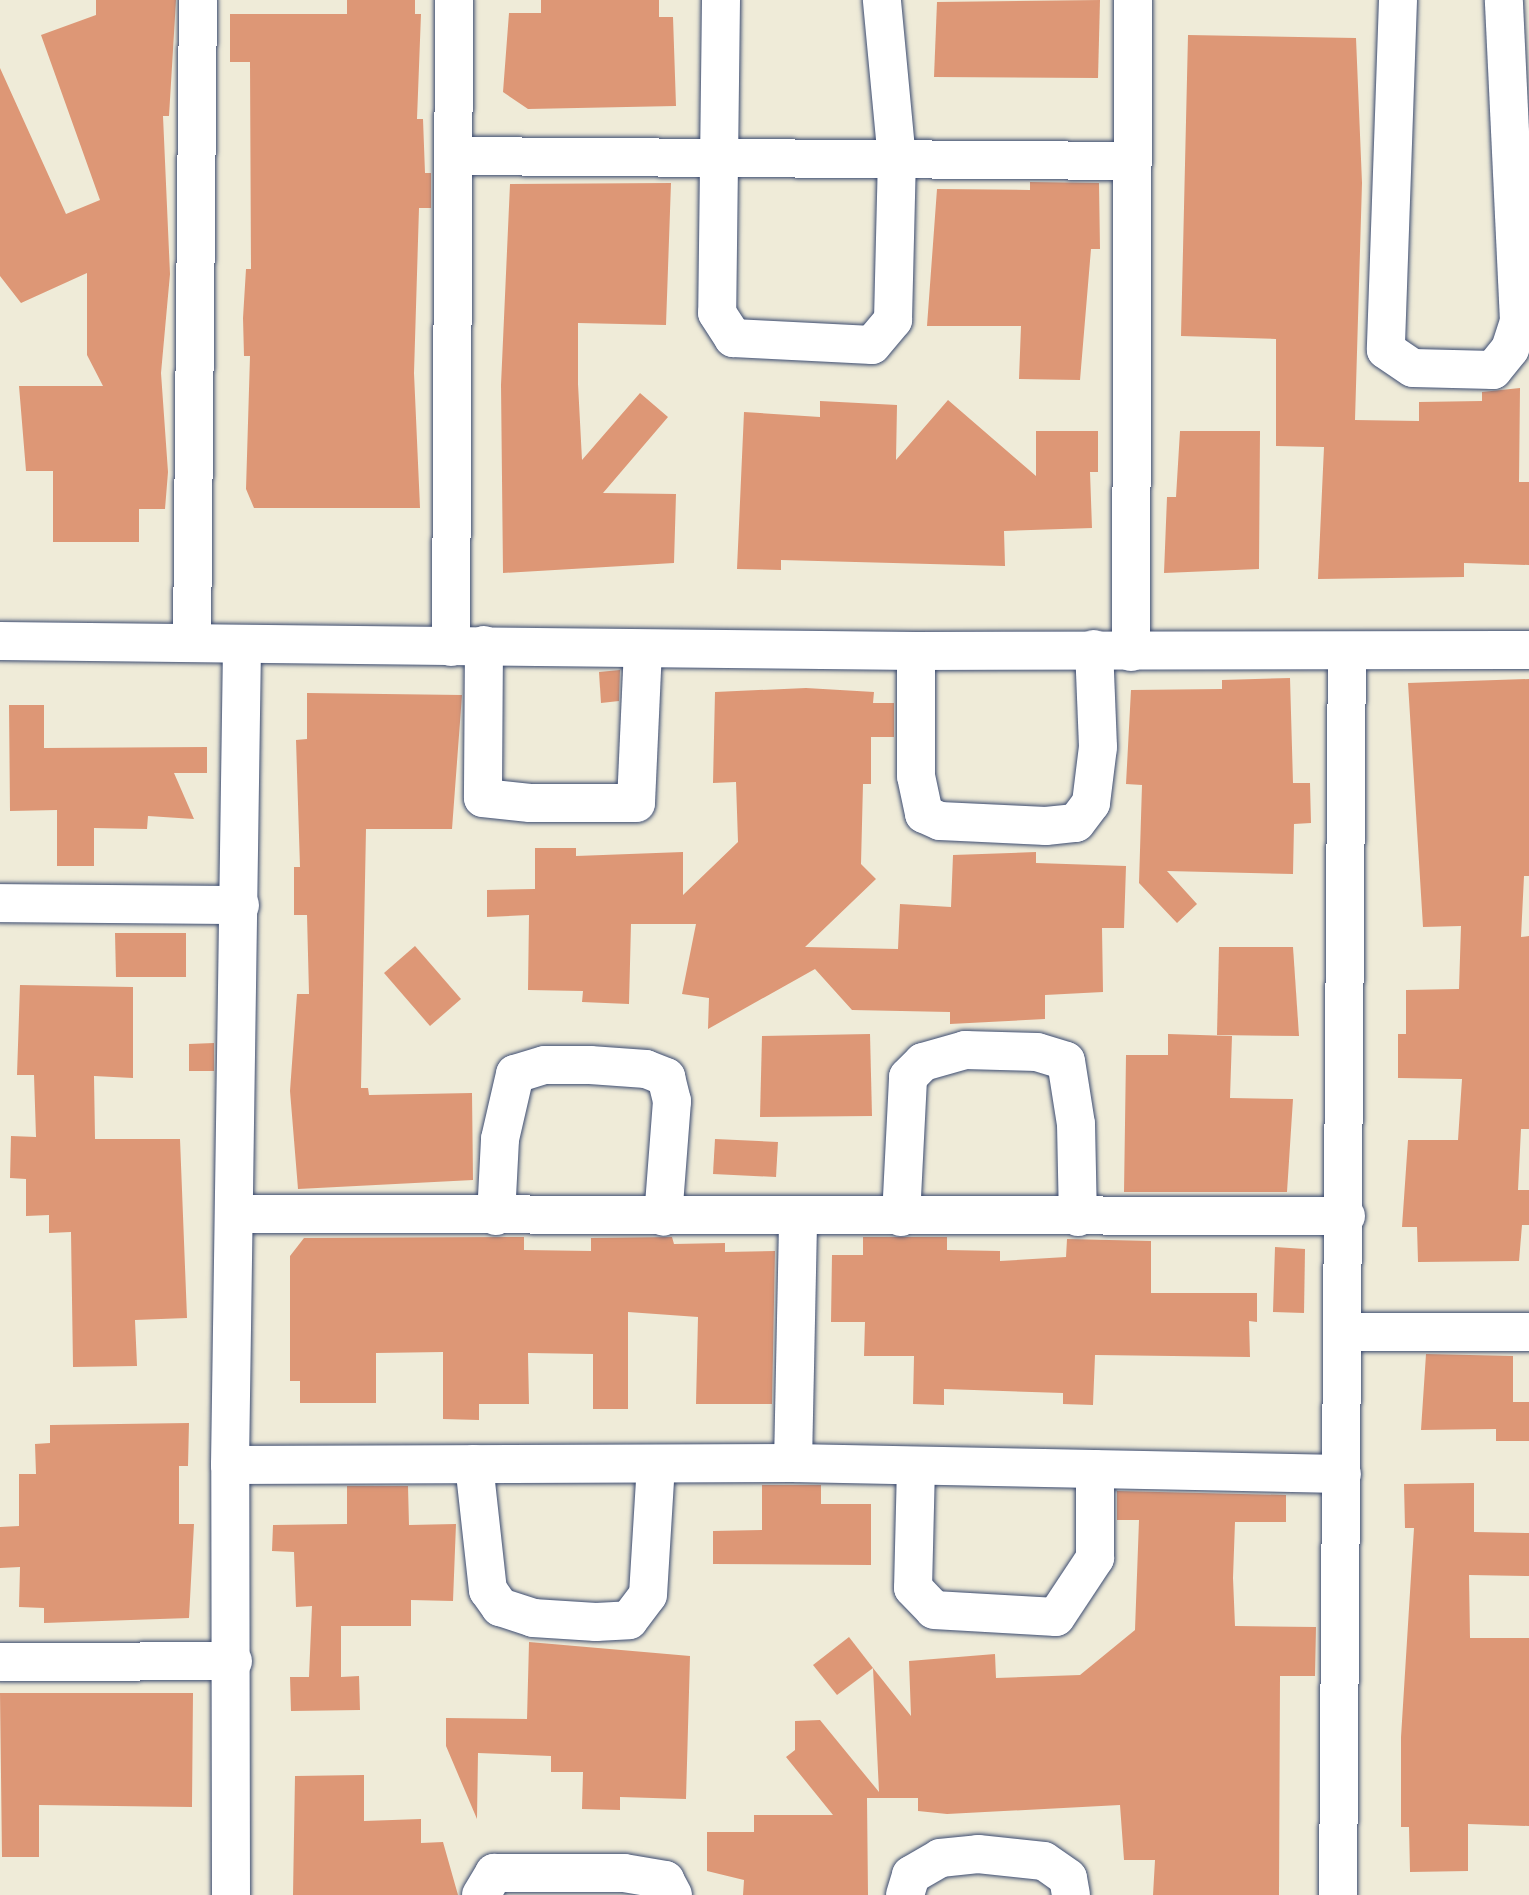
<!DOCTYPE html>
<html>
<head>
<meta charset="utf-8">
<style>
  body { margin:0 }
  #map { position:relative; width:1529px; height:1895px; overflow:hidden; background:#efebd8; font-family:"EB Garamond",serif }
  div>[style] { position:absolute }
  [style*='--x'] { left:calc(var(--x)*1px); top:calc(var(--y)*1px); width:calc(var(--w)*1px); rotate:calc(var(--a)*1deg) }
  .building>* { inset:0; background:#dd9776 }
  .roads { filter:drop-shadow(0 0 2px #3b4b70) drop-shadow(0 0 2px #3b4b70) }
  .minor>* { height:38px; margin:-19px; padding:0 19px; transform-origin:19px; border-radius:19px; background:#fff }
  span { translate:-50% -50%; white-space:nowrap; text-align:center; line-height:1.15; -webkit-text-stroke:5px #f6f6f2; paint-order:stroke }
</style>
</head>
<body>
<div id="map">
  <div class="building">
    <div style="clip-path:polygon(96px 0,176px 0,169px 116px,163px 116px,170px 274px,161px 373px,168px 472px,165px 509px,139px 509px,139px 542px,53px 542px,53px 471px,26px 471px,19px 386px,103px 386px,87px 355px,87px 273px,21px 303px,0 276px,0 68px,66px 214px,100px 200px,41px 35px,96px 15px)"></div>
    <div style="clip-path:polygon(347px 0,415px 0,415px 14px,421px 14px,417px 119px,423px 119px,425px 173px,431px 173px,431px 208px,419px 208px,414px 373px,420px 508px,254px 508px,246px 489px,250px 356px,244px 356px,243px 318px,246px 269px,251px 269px,250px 62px,230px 62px,230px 14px,347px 14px)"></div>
    <div style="clip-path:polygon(541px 0,659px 0,659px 17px,673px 17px,676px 106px,528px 109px,503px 92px,509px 13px,541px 13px)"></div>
    <div style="clip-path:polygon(1100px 0,1098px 78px,934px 77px,937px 2px)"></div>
    <div style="clip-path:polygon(1188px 35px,1356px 38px,1362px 183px,1355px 420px,1419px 421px,1419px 402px,1482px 401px,1482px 392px,1520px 388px,1519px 482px,1529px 482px,1529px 565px,1464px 563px,1464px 577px,1318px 579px,1324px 447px,1276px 446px,1276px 339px,1181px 336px)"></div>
    <div style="clip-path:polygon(1030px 182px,1099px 183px,1100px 249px,1091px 249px,1080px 380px,1019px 379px,1021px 326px,927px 326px,937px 189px,1030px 190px)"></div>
    <div style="clip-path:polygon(671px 183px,666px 325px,578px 323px,578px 384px,582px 460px,640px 393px,668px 417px,603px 493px,676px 494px,674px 563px,503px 573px,501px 385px,510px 184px)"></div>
    <div style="clip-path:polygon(948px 400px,1036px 476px,1036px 431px,1098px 431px,1098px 472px,1090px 472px,1092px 528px,1004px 531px,1005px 566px,781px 560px,781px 570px,737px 569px,744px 412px,820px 417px,820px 401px,897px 405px,896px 460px)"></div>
    <div style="clip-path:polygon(1180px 431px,1260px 431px,1259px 569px,1164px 573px,1167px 497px,1176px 497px)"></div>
    <div style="clip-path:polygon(620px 670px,619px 701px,601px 703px,599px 672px)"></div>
    <div style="clip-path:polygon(1290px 678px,1293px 783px,1310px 783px,1311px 823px,1294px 824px,1293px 874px,1167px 871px,1197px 904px,1177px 923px,1139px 883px,1142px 785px,1126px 784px,1131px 690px,1222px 689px,1222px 680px)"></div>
    <div style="clip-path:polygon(1529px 679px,1529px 876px,1524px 876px,1521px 937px,1529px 936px,1529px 1129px,1521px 1129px,1518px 1190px,1529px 1190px,1529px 1225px,1522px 1225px,1519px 1261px,1418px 1262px,1417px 1227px,1402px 1227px,1408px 1140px,1458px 1140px,1462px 1079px,1398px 1078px,1398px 1034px,1406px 1034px,1406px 990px,1459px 989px,1461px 926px,1423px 927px,1408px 683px)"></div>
    <div style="clip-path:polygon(806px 688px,874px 692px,873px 703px,894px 703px,894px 737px,871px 737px,871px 784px,863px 784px,861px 864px,876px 879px,805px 947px,898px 949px,900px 904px,951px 907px,953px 855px,1036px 852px,1036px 863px,1126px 866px,1124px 928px,1102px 928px,1103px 992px,1045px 995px,1045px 1019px,950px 1024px,950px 1012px,852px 1010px,815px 969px,708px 1029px,709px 998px,682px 994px,696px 924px,631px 924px,629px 1004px,582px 1002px,583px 991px,528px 990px,529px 915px,487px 917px,487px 890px,535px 889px,535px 848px,576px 848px,576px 856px,683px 852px,683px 895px,738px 842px,736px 782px,713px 783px,715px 692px)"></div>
    <div style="clip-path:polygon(307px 693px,462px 695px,452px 829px,366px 829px,361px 1088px,368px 1088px,369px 1095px,472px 1093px,473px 1180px,298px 1189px,290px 1091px,297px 994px,309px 994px,307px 915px,294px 915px,294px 867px,300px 867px,296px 740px,307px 739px)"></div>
    <div style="clip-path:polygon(9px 705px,44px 705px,44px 748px,207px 747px,207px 773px,174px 773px,194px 819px,148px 816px,147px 829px,94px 828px,94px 866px,57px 866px,57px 810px,10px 811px)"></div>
    <div style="clip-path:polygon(115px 933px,186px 933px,186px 977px,116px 977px)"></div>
    <div style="clip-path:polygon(415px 946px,461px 999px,430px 1026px,384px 973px)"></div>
    <div style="clip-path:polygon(1219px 947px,1293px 947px,1299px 1036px,1217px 1035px)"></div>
    <div style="clip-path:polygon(20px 985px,133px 987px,133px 1078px,94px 1076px,95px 1139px,180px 1139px,187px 1318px,135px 1320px,137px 1366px,73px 1367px,71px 1232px,49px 1233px,49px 1215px,26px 1216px,26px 1179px,10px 1178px,11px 1136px,36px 1137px,34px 1075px,17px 1075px)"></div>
    <div style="clip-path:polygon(870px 1034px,872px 1116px,760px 1117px,762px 1036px)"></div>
    <div style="clip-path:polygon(1168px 1034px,1232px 1036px,1230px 1098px,1293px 1099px,1287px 1192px,1124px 1192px,1126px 1055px,1168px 1055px)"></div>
    <div style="clip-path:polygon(214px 1043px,214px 1071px,189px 1071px,189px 1044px)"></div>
    <div style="clip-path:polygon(715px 1139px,778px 1142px,776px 1177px,713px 1174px)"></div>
    <div style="clip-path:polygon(524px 1237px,524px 1250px,591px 1251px,591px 1238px,672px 1237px,674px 1244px,725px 1243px,725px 1252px,775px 1251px,772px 1404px,696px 1404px,698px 1317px,628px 1312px,628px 1409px,593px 1409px,593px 1354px,528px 1353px,529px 1404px,479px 1404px,479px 1420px,443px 1419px,443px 1352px,376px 1353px,376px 1403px,300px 1403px,300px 1381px,290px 1381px,290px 1256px,304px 1238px)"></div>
    <div style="clip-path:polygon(863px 1237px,947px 1237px,947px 1250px,1000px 1251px,1000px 1261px,1066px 1257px,1067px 1239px,1151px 1241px,1151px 1293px,1257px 1293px,1257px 1322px,1249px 1321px,1250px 1357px,1095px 1355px,1093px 1405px,1063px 1404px,1063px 1393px,944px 1389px,944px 1405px,913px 1404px,914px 1356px,864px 1356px,865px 1322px,831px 1322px,832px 1255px,863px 1255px)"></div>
    <div style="clip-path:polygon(1275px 1247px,1305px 1249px,1304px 1313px,1273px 1312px)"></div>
    <div style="clip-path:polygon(1426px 1354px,1513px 1356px,1513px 1402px,1529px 1402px,1529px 1441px,1496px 1441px,1496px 1429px,1421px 1430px)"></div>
    <div style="clip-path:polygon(189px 1423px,188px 1466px,179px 1466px,179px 1524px,194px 1524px,189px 1618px,44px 1623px,44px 1608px,19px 1607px,20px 1567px,0 1568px,0 1527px,19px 1526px,19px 1474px,36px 1474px,35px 1444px,50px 1443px,50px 1425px)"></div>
    <div style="clip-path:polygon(1474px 1483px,1474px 1532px,1529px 1533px,1529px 1576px,1469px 1575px,1470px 1638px,1529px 1638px,1529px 1826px,1468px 1824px,1468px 1871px,1410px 1872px,1409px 1827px,1401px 1827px,1401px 1737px,1414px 1528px,1405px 1528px,1404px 1484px)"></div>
    <div style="clip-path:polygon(762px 1485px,821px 1485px,821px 1504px,871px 1504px,871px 1565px,713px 1564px,713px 1531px,762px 1530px)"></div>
    <div style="clip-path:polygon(347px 1486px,408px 1486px,409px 1525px,456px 1524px,453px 1601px,411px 1600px,411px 1626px,341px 1626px,341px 1677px,359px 1676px,360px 1710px,291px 1711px,290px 1677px,309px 1677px,312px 1606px,296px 1607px,294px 1552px,272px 1551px,273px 1525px,347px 1524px)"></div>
    <div style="clip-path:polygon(1117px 1491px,1286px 1495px,1286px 1522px,1235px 1522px,1233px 1578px,1235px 1626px,1316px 1627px,1315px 1676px,1280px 1676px,1279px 1895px,1153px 1895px,1155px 1860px,1124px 1860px,1120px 1805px,947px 1814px,918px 1811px,918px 1798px,867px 1798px,868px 1895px,743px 1895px,744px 1880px,707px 1871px,707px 1832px,754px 1832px,754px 1815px,833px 1815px,786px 1757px,795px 1750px,795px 1721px,820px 1720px,879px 1792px,873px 1668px,911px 1716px,909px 1661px,995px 1654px,996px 1678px,1080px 1675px,1135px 1630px,1139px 1520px,1117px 1520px)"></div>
    <div style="clip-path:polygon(849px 1637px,873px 1668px,837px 1695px,813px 1665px)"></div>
    <div style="clip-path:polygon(529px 1642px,690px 1656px,686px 1799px,620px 1797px,620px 1810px,582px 1809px,583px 1772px,551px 1772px,551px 1756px,478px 1753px,477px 1819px,446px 1746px,446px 1718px,527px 1719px)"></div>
    <div style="clip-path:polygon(0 1693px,193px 1693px,192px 1807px,39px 1805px,39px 1857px,2px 1857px)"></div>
    <div style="clip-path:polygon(364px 1775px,364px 1821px,421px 1819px,421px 1843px,443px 1842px,458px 1895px,293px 1895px,295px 1776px)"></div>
  </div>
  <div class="roads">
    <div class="minor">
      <div style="--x:721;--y:0;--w:313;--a:90.7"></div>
      <div style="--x:717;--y:313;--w:30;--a:57"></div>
      <div style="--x:733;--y:338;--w:139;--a:2.9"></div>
      <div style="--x:872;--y:345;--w:33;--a:-50"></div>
      <div style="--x:893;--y:320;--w:160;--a:-88.6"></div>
      <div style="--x:897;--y:160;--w:161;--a:-95.4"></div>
      <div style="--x:1398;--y:0;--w:350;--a:92"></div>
      <div style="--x:1386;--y:350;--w:32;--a:34"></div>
      <div style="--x:1413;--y:368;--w:80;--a:1.4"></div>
      <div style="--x:1493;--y:370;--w:27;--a:-51"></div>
      <div style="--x:1510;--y:349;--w:28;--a:-72"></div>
      <div style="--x:1519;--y:322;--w:322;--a:-92.7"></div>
      <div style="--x:453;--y:156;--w:675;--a:0.42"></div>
      <div style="--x:0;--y:641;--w:916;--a:0.63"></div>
      <div style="--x:916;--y:651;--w:613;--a:-0.09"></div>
      <div style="--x:192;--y:643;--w:643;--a:-89.47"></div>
      <div style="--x:484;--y:645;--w:153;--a:90.4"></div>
      <div style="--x:483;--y:798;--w:47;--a:6.1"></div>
      <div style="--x:530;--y:803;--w:106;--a:0"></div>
      <div style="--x:636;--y:803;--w:153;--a:-87.4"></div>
      <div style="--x:451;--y:647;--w:647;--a:-89.73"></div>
      <div style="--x:916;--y:651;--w:125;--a:90"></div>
      <div style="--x:916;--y:776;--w:39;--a:78"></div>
      <div style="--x:924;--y:814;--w:17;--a:24"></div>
      <div style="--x:940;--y:821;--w:106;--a:2.7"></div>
      <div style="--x:1046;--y:826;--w:30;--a:-6"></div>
      <div style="--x:1076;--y:823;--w:25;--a:-53"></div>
      <div style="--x:1091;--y:803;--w:56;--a:-82.9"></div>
      <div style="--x:1098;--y:747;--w:98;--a:-92.3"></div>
      <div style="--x:1131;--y:652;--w:652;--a:-89.82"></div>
      <div style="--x:0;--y:903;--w:240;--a:0.5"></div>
      <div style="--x:235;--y:1214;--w:1111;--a:0.1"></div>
      <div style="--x:496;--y:1216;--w:77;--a:-87"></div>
      <div style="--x:500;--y:1139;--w:67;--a:-77"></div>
      <div style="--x:515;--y:1074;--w:31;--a:-17"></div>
      <div style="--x:545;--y:1065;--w:45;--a:0"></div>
      <div style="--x:590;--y:1065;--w:56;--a:4.1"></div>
      <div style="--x:646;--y:1069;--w:22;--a:22"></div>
      <div style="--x:666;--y:1077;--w:25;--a:76"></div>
      <div style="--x:672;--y:1101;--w:116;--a:94.4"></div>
      <div style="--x:901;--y:1217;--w:140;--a:-87.1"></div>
      <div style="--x:908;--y:1077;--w:21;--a:-45"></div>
      <div style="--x:923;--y:1062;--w:44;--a:-15.9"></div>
      <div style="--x:965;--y:1050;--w:72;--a:1.6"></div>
      <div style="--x:1037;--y:1052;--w:30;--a:17"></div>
      <div style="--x:1066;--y:1061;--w:64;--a:81"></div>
      <div style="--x:1076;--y:1124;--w:93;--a:88.8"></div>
      <div style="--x:1344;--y:1332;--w:185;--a:0"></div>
      <div style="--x:793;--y:1463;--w:246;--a:-88.8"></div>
      <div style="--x:474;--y:1464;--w:127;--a:83.7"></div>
      <div style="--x:488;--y:1590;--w:21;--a:55"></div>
      <div style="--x:500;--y:1607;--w:35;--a:18"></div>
      <div style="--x:533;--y:1618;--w:63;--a:3.6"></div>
      <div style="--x:596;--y:1622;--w:33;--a:-3"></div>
      <div style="--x:629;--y:1620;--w:31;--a:-53"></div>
      <div style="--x:648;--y:1595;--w:131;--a:-86.5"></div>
      <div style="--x:230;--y:1465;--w:563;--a:-0.2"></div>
      <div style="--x:793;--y:1463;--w:549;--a:1.15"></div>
      <div style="--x:916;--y:1466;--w:122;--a:91.4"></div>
      <div style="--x:913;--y:1588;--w:30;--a:46"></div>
      <div style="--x:934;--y:1610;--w:122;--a:3.3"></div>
      <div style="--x:1056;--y:1617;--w:71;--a:-56.5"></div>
      <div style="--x:1095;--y:1558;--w:89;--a:-90"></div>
      <div style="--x:0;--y:1662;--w:233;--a:-0.2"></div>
      <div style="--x:231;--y:1895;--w:430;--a:-90.1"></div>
      <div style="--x:230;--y:1465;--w:821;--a:-89.16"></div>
      <div style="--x:481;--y:1895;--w:26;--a:-59"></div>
      <div style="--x:494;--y:1873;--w:130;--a:0"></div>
      <div style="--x:624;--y:1873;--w:42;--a:9.7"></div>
      <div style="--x:665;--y:1880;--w:17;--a:62"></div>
      <div style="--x:905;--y:1895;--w:21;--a:-73"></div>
      <div style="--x:911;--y:1875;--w:34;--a:-30"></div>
      <div style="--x:940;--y:1858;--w:38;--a:-6"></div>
      <div style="--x:978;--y:1854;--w:66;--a:6.1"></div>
      <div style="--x:1044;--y:1861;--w:29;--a:35"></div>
      <div style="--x:1068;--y:1878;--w:17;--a:80"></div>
      <div style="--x:1338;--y:1895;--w:1243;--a:-89.59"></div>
    </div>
  </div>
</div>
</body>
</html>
